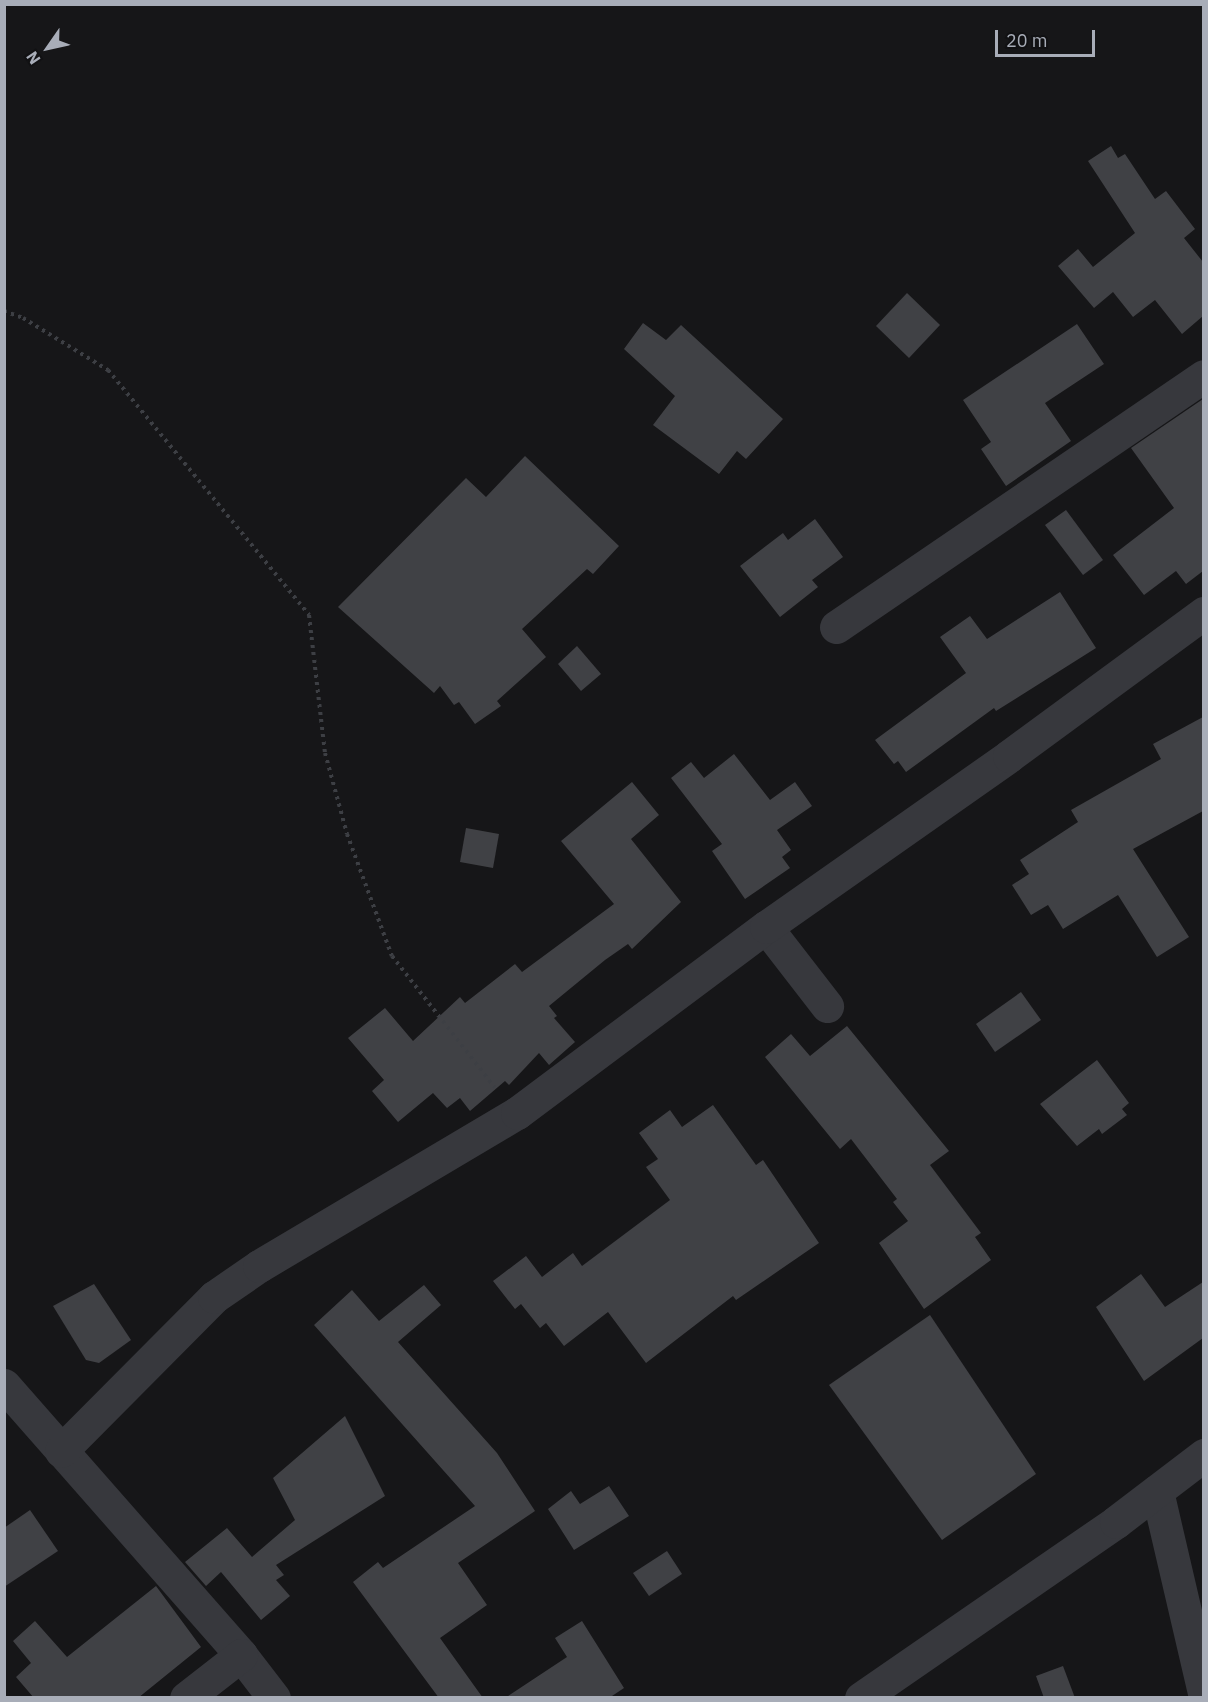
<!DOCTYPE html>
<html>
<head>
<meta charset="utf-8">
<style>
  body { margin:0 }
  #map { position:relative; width:1208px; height:1702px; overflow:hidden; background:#161618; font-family:"IBM Plex Sans",sans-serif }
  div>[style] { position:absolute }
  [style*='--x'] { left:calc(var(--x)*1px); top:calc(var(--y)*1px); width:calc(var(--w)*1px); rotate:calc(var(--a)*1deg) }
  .building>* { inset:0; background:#404145 }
  .path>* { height:4px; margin-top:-2px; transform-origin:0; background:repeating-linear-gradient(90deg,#3d3f44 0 3px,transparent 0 7.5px) }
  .minor>* { height:33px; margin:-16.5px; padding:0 16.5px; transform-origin:16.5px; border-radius:16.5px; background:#37383d }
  span { translate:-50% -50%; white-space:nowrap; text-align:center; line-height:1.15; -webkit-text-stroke:6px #111113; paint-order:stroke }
  .frame { position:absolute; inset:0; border:6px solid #a8adb8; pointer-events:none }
  .north { position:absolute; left:18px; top:18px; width:60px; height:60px; -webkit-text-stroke:4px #111113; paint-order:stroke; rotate:236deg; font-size:16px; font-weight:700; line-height:24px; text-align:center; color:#a8adb8 }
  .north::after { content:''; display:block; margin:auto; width:21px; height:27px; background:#a8adb8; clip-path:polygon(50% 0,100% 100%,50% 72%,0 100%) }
  .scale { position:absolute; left:995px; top:30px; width:100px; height:27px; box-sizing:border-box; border:3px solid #a8adb8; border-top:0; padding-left:8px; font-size:18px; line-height:21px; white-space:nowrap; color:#a8adb8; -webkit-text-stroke:4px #111113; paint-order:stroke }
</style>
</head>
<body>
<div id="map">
  <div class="building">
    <div style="clip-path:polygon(1111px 146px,1118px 158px,1125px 154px,1155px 199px,1166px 191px,1195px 229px,1184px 238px,1203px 262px,1203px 316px,1182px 334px,1155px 300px,1133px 317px,1113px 292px,1094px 308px,1058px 266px,1078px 249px,1093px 267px,1135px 233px,1088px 161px)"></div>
    <div style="clip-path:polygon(907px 293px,940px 325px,909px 358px,876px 326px)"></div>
    <div style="clip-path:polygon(643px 323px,666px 340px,681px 325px,783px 419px,746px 459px,737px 451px,719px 474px,653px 425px,675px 396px,624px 349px)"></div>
    <div style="clip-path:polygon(1077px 324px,1104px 364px,1045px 403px,1071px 441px,1006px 486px,981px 449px,991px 442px,963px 400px)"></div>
    <div style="clip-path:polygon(1203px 399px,1203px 571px,1186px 584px,1176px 571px,1144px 595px,1113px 555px,1174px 508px,1131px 448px)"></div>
    <div style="clip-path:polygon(525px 456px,619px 546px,593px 574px,587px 569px,522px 629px,546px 657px,497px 701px,501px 706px,475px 724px,459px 702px,454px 705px,440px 686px,434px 693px,338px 607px,466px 478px,486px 497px)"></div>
    <div style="clip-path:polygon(1066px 510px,1103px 560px,1083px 575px,1045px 525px)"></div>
    <div style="clip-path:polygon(815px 519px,843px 557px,812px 580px,818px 587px,780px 617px,740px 566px,783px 533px,788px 540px)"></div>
    <div style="clip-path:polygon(1060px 592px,1096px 648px,996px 711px,994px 708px,906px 772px,898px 761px,894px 764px,875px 740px,966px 673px,940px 637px,970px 616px,987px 639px)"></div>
    <div style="clip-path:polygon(577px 646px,601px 674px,581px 691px,558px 664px)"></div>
    <div style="clip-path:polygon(1203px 717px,1203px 811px,1133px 849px,1189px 937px,1157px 957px,1118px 895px,1063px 929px,1048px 905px,1031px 915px,1012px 885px,1029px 874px,1020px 860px,1078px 822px,1071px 810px,1161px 759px,1153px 744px)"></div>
    <div style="clip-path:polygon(734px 754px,770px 800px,795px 782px,812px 806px,777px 830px,791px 850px,782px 857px,790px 868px,745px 899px,712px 851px,722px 844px,671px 778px,691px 762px,704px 778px)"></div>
    <div style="clip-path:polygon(632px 782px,659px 815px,631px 839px,681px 902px,632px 949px,628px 944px,605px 960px,549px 1006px,557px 1016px,554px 1018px,575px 1042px,549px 1065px,539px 1053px,509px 1085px,505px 1081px,470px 1111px,460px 1098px,447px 1108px,433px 1093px,398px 1122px,372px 1091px,384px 1080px,348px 1038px,385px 1008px,413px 1041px,460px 997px,465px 1003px,515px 964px,522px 972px,614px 904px,561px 841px)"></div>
    <div style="clip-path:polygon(466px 828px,499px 834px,493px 868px,460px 862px)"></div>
    <div style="clip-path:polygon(1021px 992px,1041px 1020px,995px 1052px,976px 1024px)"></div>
    <div style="clip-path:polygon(847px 1026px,949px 1151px,930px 1165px,981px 1233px,975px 1237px,991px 1260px,924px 1309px,879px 1243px,908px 1221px,893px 1202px,897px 1199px,851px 1139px,840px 1149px,765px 1057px,791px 1034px,810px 1056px)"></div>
    <div style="clip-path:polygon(1097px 1060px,1129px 1103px,1122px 1109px,1127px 1115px,1102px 1134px,1099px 1129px,1077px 1146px,1040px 1104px)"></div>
    <div style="clip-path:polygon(713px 1105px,756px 1165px,763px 1160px,819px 1243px,736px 1300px,733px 1296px,646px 1363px,608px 1312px,564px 1346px,546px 1323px,540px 1328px,521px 1304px,515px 1309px,493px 1281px,526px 1256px,542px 1277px,573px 1253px,582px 1266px,670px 1200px,646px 1167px,658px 1159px,639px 1133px,670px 1110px,682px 1127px)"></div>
    <div style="clip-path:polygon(1141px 1274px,1165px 1307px,1203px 1282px,1203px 1338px,1144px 1381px,1096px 1307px)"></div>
    <div style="clip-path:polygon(94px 1284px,131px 1340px,99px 1363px,86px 1360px,53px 1306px)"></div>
    <div style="clip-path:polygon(424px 1285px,441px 1305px,398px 1342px,497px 1453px,535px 1511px,458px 1563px,487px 1605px,440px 1638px,483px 1698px,439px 1698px,353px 1582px,378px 1562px,383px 1568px,475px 1506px,314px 1325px,352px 1290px,379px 1321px)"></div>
    <div style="clip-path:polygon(930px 1315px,1036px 1474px,942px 1540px,829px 1385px)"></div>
    <div style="clip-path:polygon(345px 1416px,385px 1496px,276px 1565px,284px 1575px,276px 1580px,290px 1596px,261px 1620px,221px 1572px,206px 1586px,185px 1562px,227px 1528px,252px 1557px,295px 1520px,273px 1478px)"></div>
    <div style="clip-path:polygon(609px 1486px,629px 1516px,574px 1550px,548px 1509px,571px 1491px,580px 1504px)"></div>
    <div style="clip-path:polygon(30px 1510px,58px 1551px,4px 1587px,4px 1528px)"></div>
    <div style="clip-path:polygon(667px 1551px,682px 1574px,649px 1596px,633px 1573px)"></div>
    <div style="clip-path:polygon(156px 1586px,201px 1647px,138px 1698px,34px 1698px,16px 1677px,31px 1663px,13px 1641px,35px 1621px,67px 1657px)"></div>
    <div style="clip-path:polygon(582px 1621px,624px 1688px,609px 1698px,505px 1698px,567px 1657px,555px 1638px)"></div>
    <div style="clip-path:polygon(1063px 1666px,1075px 1698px,1044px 1698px,1036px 1676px)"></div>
  </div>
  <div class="path">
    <div style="--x:4;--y:311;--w:20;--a:20"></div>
    <div style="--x:23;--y:318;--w:100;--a:31.5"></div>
    <div style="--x:108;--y:370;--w:317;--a:50.6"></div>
    <div style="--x:309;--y:615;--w:139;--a:83.4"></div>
    <div style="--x:325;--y:753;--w:84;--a:74.8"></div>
    <div style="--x:347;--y:834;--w:130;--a:69.8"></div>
    <div style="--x:392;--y:956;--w:167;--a:52"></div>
  </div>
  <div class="minor">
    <div style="--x:836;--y:627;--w:445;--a:-34.3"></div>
    <div style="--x:766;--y:927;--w:100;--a:52.3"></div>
    <div style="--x:4;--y:1385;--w:359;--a:48.7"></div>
    <div style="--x:241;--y:1655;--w:54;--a:52.5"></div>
    <div style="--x:61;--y:1451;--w:217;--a:-45.2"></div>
    <div style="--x:214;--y:1297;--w:55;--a:-34.6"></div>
    <div style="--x:259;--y:1266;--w:300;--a:-30.7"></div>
    <div style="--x:517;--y:1113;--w:311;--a:-36.8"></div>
    <div style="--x:766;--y:927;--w:297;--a:-35.1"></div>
    <div style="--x:1009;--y:756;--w:242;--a:-36.3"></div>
    <div style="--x:1157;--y:1491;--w:207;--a:76.9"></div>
    <div style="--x:186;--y:1698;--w:70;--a:-38"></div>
    <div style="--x:861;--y:1698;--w:310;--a:-34.6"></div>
    <div style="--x:1116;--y:1522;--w:111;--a:-37.3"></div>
  </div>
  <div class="frame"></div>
  <div class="north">N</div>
  <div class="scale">20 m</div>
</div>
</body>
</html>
